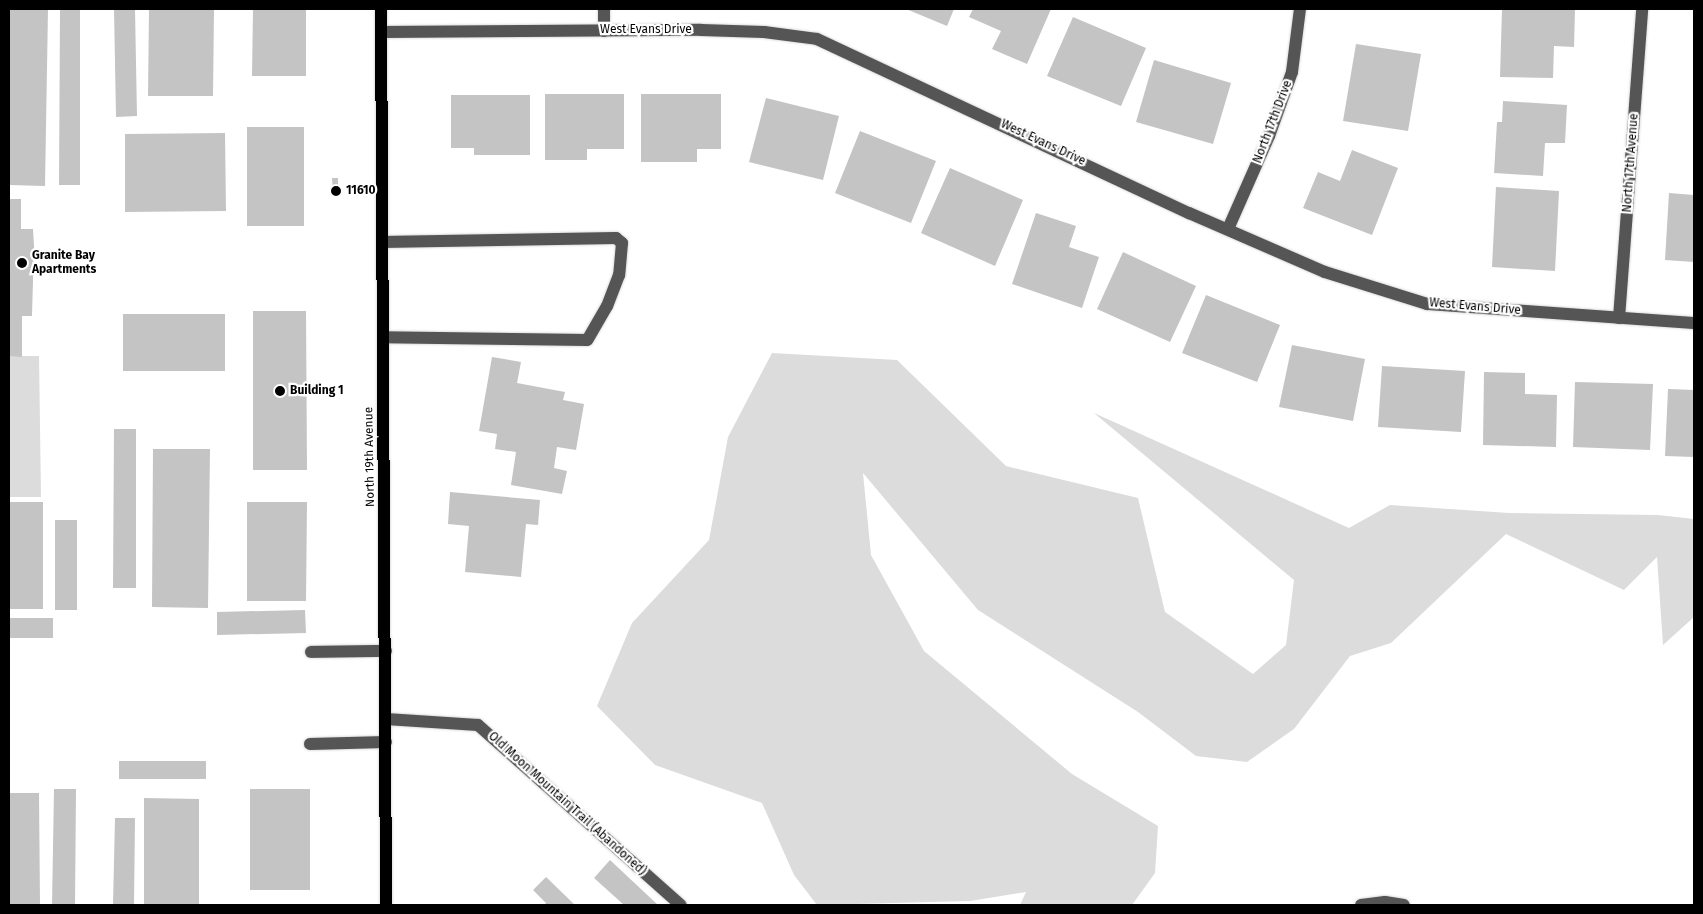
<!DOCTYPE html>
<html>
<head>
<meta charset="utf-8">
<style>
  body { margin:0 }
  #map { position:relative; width:1703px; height:914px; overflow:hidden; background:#fff; font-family:"Fira Sans",sans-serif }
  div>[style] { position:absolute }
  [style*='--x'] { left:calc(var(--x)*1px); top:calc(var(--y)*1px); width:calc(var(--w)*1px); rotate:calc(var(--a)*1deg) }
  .green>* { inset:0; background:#dcdcdc }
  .building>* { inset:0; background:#c4c4c4 }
  .roads { filter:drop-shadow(0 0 1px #dbdbdb) drop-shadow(0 0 1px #dbdbdb) }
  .minor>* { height:12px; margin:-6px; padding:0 6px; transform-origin:6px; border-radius:6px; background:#555 }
  .major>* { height:12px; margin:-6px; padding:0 6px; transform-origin:6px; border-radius:6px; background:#000 }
  .dots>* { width:14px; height:14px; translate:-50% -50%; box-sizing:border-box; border:2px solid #fff; border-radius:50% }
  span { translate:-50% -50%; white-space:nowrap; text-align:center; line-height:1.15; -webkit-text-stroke:4.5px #fff; paint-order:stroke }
  .street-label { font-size:12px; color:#000 }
  .poi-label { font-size:12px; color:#000; font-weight:700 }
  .left { translate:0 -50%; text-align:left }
  .frame { position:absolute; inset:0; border:10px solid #000; pointer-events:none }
</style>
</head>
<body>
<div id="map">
  <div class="green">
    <div style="clip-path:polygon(772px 353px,897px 360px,1006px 466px,1138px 498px,1165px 612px,1253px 674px,1286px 645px,1294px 580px,1094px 413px,1349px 528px,1390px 505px,1509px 513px,1658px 515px,1694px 519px,1694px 617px,1663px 645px,1657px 557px,1624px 590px,1506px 534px,1391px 643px,1350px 656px,1294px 729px,1247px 762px,1196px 756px,1138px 712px,978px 610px,863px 473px,871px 555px,924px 651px,1072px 774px,1158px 826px,1155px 873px,1132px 905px,1020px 905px,1026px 892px,970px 901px,817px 905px,794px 875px,762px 803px,655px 765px,597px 706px,632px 623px,709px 540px,728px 437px)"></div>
    <div style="clip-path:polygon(9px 356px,39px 356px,41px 497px,9px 497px)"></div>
  </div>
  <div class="building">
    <div style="clip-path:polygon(9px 9px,48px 9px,45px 186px,9px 185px)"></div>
    <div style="clip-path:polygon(60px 9px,80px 9px,80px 185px,59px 185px)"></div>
    <div style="clip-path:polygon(114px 9px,135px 9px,137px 116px,116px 117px)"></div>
    <div style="clip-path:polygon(149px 9px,214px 9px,213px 96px,148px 96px)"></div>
    <div style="clip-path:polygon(253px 9px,306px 9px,306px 76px,252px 76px)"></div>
    <div style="clip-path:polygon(906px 9px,954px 9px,947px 26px)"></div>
    <div style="clip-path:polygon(973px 9px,1051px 9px,1027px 64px,992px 49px,1001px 31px,969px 17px)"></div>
    <div style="clip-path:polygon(1502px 9px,1575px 9px,1574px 47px,1554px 46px,1553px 78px,1500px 77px)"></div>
    <div style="clip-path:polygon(1073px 17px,1146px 48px,1121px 106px,1047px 76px)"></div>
    <div style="clip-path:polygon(1356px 44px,1421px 54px,1408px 131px,1343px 121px)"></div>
    <div style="clip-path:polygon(1154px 60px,1231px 83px,1213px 144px,1136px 122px)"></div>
    <div style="clip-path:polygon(545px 94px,624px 94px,624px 149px,587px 149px,587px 160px,545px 160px)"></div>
    <div style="clip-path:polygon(641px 94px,721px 94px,721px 149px,697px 149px,697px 162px,641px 162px)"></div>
    <div style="clip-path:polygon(451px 95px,530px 95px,530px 155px,474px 155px,474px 148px,451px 148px)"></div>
    <div style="clip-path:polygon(766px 98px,839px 116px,823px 180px,749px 162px)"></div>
    <div style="clip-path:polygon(1503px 101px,1567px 105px,1565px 143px,1545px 143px,1543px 176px,1494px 173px,1497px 122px,1502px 122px)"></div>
    <div style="clip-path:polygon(247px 127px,304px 127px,304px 226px,247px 226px)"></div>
    <div style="clip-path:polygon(860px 131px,936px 161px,911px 223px,835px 193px)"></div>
    <div style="clip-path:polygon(225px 133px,226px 211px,125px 212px,125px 134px)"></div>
    <div style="clip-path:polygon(1352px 150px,1398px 168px,1372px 235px,1303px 208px,1318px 172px,1340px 181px)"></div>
    <div style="clip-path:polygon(950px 168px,1023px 200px,995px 266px,921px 233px)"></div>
    <div style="clip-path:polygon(332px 178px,338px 178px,338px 195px,333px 195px)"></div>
    <div style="clip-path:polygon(1496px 187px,1559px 191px,1555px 271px,1492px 267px)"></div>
    <div style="clip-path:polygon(1669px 193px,1694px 195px,1694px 262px,1665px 260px)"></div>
    <div style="clip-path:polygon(9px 199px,21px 199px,21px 229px,33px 229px,34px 246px,32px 316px,22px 316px,22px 357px,9px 356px)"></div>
    <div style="clip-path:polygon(1036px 213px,1076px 226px,1069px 247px,1099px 257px,1082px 308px,1012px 284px)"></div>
    <div style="clip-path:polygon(1123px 252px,1196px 286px,1170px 342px,1097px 309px)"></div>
    <div style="clip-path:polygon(1206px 295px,1280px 325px,1257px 382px,1182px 353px)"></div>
    <div style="clip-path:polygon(253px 311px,306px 311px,307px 470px,253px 470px)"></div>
    <div style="clip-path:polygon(123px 314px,225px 314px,225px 371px,123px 371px)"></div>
    <div style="clip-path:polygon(1292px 345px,1365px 359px,1353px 421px,1279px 407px)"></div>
    <div style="clip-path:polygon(492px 357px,521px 362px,517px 383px,565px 392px,563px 400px,584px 404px,576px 450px,557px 447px,554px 468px,567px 471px,562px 494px,511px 485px,516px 452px,495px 449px,497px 434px,479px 431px)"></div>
    <div style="clip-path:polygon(1382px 366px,1465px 371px,1461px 432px,1378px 427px)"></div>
    <div style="clip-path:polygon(1484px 372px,1525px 373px,1525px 394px,1557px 395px,1556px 447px,1483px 445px)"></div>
    <div style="clip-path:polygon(1575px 382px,1653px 384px,1650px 450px,1573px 447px)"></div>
    <div style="clip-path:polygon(1668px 389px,1694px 390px,1694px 457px,1665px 456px)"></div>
    <div style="clip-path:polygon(114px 429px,136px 429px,136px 588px,113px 588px)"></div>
    <div style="clip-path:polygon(153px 449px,210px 449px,208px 608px,152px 607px)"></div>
    <div style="clip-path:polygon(450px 492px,540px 500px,538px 525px,526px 524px,521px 577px,465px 572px,469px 526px,448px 524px)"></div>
    <div style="clip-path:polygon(9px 502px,43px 502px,43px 609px,9px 609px)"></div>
    <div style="clip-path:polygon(247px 502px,307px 502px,306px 601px,247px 601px)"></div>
    <div style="clip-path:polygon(55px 520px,77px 520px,77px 610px,55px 610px)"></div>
    <div style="clip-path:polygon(305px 610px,306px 633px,217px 635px,217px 612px)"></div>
    <div style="clip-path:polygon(9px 618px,53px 618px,53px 638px,9px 638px)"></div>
    <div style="clip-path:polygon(119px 761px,206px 761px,206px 779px,119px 779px)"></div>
    <div style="clip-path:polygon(54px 789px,76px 789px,75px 905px,52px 905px)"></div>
    <div style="clip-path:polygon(250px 789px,310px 789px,310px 890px,250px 890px)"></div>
    <div style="clip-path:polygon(9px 793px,39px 793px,40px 905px,9px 905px)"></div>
    <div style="clip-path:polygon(144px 798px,199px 799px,199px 905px,144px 905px)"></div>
    <div style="clip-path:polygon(115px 818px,135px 818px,134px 905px,113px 905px)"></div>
    <div style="clip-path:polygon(610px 860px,658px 905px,624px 905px,594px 878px)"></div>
    <div style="clip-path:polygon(546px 877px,575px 905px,544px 905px,546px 903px,533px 890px)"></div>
  </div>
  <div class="roads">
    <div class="minor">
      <div style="--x:604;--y:9;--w:22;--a:90"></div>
      <div style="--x:381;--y:32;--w:320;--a:-0.4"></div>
      <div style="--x:701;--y:30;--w:63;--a:1.8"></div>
      <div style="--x:764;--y:32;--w:53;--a:7.5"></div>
      <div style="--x:817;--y:39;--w:411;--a:25.1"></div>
      <div style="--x:1189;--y:213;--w:148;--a:23.5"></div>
      <div style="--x:1325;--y:272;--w:107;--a:17.4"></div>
      <div style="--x:1427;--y:304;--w:268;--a:4.1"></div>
      <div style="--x:1228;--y:229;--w:102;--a:-66.2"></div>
      <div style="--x:1269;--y:136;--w:68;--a:-70.2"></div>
      <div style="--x:1292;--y:72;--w:64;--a:-82.8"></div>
      <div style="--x:382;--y:242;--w:234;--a:-1"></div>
      <div style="--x:616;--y:238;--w:8;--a:40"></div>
      <div style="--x:622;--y:243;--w:32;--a:95"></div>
      <div style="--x:619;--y:275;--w:33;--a:111"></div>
      <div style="--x:607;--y:306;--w:39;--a:120"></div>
      <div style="--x:587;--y:340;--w:204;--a:-179.2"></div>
      <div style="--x:1619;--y:318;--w:310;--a:-85.7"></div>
      <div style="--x:311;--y:652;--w:75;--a:-0.8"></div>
      <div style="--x:386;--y:719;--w:92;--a:3.7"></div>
      <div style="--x:478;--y:725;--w:271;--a:41.6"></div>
      <div style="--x:310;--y:744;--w:76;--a:-1.5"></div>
      <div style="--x:1361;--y:905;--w:24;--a:-7"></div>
      <div style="--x:1385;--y:902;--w:19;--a:9"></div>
    </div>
    <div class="major">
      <div style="--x:381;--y:9;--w:896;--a:89.68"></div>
    </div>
  </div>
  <div class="dots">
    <div style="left:336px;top:191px;background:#000"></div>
    <div style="left:22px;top:263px;background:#000"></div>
    <div style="left:280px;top:391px;background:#000"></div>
  </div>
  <div class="street-label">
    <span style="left:646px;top:30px">West Evans Drive</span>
    <span style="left:1273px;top:122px;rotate:-69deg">North 17th Drive</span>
    <span style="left:1043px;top:143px;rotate:25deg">West Evans Drive</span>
    <span style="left:1631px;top:163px;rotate:-86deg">North 17th Avenue</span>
    <span style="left:1475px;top:307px;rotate:5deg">West Evans Drive</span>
    <span style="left:370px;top:457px;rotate:-91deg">North 19th Avenue</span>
    <span style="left:567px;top:804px;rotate:42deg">Old Moon Mountain Trail (Abandoned)</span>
  </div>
  <div class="poi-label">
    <span class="left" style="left:346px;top:191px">11610</span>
    <span class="left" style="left:32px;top:263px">Granite Bay<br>Apartments</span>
    <span class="left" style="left:290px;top:391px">Building 1</span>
  </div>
  <div class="frame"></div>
</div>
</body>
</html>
